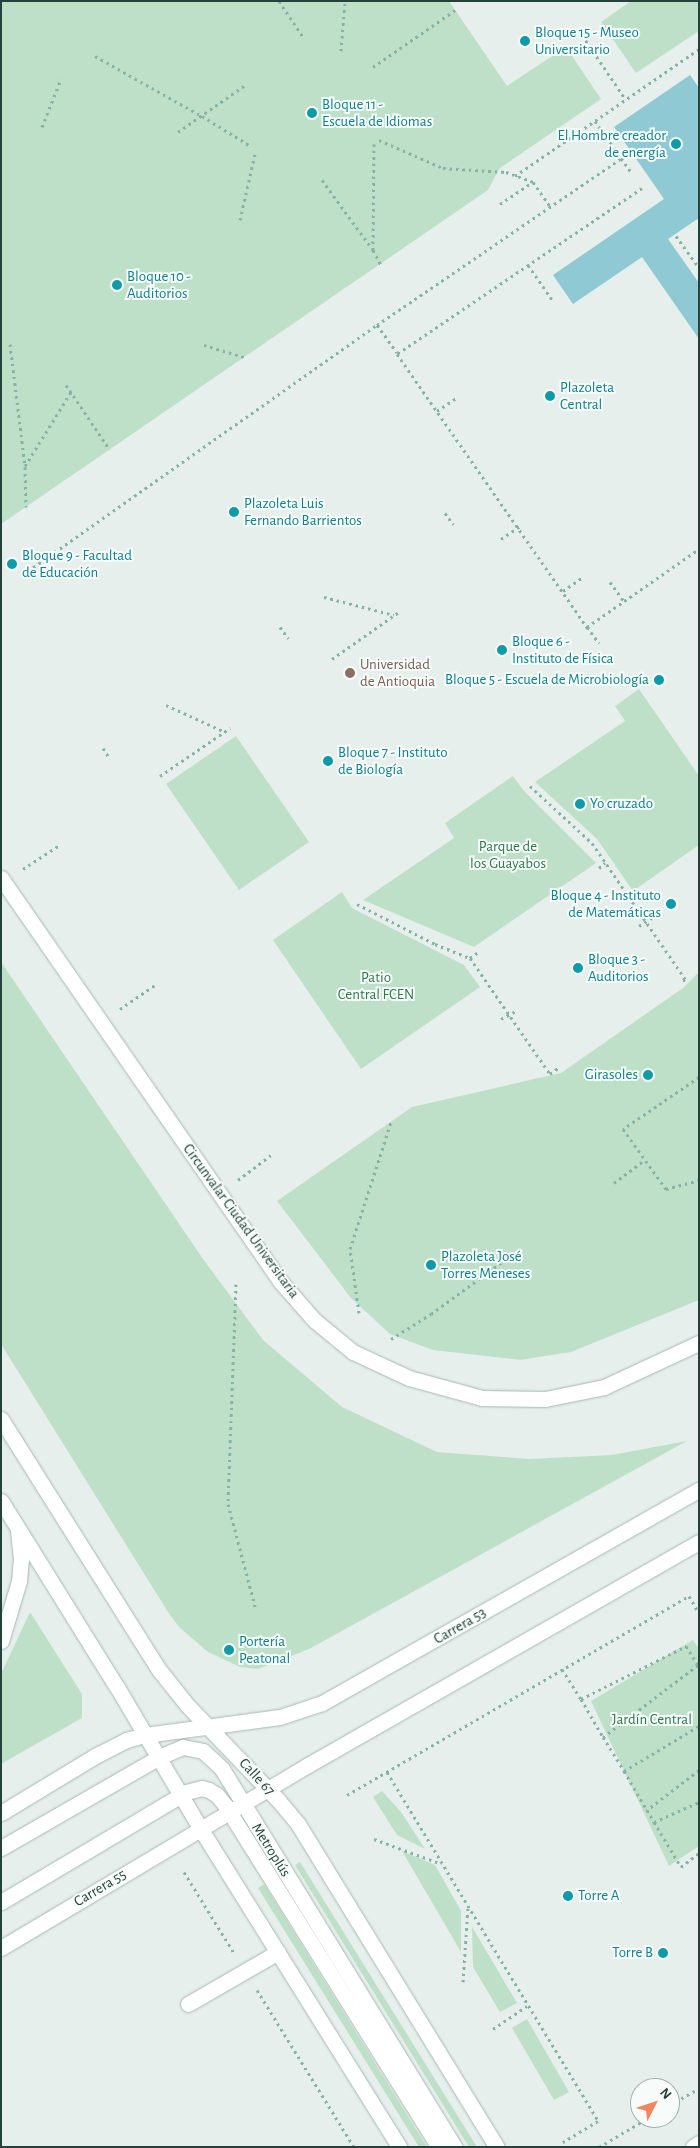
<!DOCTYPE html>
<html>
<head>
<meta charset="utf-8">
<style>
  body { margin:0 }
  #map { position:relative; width:700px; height:2148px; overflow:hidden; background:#e6efeb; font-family:"Alegreya Sans",sans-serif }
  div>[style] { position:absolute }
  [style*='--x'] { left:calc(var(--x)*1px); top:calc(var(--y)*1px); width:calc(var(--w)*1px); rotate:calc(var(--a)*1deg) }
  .green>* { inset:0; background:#bfe0c8 }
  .water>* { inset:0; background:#8ec9d4 }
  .path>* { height:3px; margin-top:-1.5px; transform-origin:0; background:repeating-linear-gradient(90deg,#86b3a5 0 2.5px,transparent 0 6.5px) }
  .roads { filter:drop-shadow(0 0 1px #a8b8b2) drop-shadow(0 0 1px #a8b8b2) }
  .lane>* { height:15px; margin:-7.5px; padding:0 7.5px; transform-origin:7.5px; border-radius:7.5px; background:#fff }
  .secondary>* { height:15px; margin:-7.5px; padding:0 7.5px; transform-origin:7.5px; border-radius:7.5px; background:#fff }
  .dots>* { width:14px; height:14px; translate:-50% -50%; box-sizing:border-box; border:2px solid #f7fbf9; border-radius:50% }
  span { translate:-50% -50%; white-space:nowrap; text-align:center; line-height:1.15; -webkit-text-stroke:4px #f7fbf9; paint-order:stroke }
  .culture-label { font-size:15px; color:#0d838f }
  .left { translate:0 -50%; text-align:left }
  .right { translate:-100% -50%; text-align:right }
  .education-label { font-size:15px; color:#785e54 }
  .park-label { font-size:15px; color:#2d7a4b }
  .street-label { font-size:15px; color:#24423a }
  .frame { position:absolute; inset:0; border:2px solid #24423a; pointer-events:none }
  .north { position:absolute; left:630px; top:2078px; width:50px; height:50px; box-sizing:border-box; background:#f7fbf9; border:1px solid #a3b1ad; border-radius:50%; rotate:49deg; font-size:14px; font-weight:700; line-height:20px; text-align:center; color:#24423a }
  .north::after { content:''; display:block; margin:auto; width:18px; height:22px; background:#f4845f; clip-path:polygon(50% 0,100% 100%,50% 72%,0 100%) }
</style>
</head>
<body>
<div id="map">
  <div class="green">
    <div style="clip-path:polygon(1px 1px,449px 1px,507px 86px,566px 47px,601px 99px,500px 168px,488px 190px,1px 524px)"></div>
    <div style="clip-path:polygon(631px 1px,699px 1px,699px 31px,636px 73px,601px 22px)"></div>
    <div style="clip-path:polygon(639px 689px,699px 776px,699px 845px,633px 891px,597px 839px,535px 782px,625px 721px,615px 706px)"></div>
    <div style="clip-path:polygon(236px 736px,309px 842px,239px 890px,166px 784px)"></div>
    <div style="clip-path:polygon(513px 776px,524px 791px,596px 863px,474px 947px,363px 900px,454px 838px,445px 823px)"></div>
    <div style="clip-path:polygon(342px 892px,352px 908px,464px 965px,480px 987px,361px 1069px,273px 940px)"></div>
    <div style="clip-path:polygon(1px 962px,203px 1259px,263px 1340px,342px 1407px,437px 1452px,529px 1459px,612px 1455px,687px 1441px,309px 1649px,258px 1669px,240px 1667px,208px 1652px,179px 1627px,168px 1612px,1px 1344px)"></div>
    <div style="clip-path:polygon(699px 972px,699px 1300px,571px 1352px,520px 1360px,433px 1350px,390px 1334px,351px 1298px,277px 1201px,412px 1107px,561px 1073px,683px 988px)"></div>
    <div style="clip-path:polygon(30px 1612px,82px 1694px,82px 1718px,1px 1764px,1px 1674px)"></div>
    <div style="clip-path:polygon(693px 1640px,699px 1649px,699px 1846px,669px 1866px,591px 1701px)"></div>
    <div style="clip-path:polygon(382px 1791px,401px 1812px,425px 1849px,397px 1835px,373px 1797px)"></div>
    <div style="clip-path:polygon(402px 1851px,435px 1865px,461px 1911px,461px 1952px)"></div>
    <div style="clip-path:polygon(300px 1862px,477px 2147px,469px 2147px,295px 1865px)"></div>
    <div style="clip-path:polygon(264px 1884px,427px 2147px,419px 2147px,258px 1888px)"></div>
    <div style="clip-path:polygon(472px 1927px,517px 2003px,500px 2012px,473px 1967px)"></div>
    <div style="clip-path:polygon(527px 2019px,569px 2092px,554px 2100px,512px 2028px)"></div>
  </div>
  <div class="water">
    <div style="clip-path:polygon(690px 75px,699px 88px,699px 218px,668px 239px,699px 283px,699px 339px,642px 257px,573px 304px,553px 275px,664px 199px,614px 127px)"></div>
  </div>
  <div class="path">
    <div style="--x:279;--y:1;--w:43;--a:56.3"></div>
    <div style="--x:582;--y:35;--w:78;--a:55.9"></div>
    <div style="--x:341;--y:51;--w:50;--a:-85.4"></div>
    <div style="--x:95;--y:56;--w:123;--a:29.3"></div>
    <div style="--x:202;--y:116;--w:55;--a:31.7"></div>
    <div style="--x:373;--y:67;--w:100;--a:-34.8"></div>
    <div style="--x:595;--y:121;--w:62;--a:54.8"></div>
    <div style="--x:42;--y:127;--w:52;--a:-68.4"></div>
    <div style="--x:178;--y:132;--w:82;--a:-35"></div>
    <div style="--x:379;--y:140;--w:70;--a:23.6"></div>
    <div style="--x:443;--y:168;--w:63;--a:3.6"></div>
    <div style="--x:506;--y:172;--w:29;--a:20"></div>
    <div style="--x:533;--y:182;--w:29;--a:55"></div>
    <div style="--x:515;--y:176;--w:224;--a:-34.6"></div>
    <div style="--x:322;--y:180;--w:87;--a:53.9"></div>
    <div style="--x:373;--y:250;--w:106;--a:-89.5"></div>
    <div style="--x:642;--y:188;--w:296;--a:145.9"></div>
    <div style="--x:397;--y:354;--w:333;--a:55.2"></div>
    <div style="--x:587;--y:627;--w:136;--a:-34.9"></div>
    <div style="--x:500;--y:204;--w:40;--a:-34"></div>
    <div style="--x:240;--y:220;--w:68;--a:-77.2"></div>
    <div style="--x:676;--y:236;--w:39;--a:54"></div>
    <div style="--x:373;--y:250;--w:17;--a:62"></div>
    <div style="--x:528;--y:265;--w:44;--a:55.2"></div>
    <div style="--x:377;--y:325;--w:34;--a:54"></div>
    <div style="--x:10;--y:344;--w:124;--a:83"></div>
    <div style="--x:25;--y:467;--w:40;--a:88.6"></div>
    <div style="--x:204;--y:345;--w:42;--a:16.7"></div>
    <div style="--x:66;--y:385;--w:78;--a:55.9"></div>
    <div style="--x:437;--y:411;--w:25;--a:-34"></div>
    <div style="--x:25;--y:466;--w:87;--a:-58.1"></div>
    <div style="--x:445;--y:513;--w:14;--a:54"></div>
    <div style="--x:501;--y:539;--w:22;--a:-34"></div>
    <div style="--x:28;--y:571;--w:427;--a:-35.2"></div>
    <div style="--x:377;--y:325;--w:297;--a:-34.3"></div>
    <div style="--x:610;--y:582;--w:24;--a:54"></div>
    <div style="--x:563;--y:591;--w:24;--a:-35"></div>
    <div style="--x:324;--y:597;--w:72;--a:14.4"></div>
    <div style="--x:280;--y:627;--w:14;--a:54"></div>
    <div style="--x:587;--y:627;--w:20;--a:53"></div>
    <div style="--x:332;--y:659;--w:83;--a:-35.2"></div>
    <div style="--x:166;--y:705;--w:63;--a:24.5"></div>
    <div style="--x:103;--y:748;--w:13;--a:58"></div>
    <div style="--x:160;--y:776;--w:85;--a:-34.4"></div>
    <div style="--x:530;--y:786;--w:84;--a:42.6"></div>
    <div style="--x:592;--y:843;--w:165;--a:55.6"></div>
    <div style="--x:685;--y:979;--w:6;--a:141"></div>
    <div style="--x:599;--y:868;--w:8;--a:-40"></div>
    <div style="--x:23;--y:869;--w:42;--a:-33.3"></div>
    <div style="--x:357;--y:904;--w:88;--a:27.1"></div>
    <div style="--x:435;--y:944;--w:38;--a:22"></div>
    <div style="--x:470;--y:958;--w:141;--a:55.4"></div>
    <div style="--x:550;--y:1074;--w:10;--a:-37"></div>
    <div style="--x:639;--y:926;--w:15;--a:-32"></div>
    <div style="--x:470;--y:958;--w:9;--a:-36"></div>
    <div style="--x:120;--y:1009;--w:42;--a:-34.4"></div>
    <div style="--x:501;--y:1019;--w:19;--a:-28"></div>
    <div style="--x:699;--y:1077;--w:92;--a:145.6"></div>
    <div style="--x:623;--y:1129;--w:74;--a:54.4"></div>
    <div style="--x:666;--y:1189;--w:34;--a:-15"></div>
    <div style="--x:238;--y:1180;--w:41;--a:-37.1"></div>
    <div style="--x:614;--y:1183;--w:39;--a:-37"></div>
    <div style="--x:236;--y:1284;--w:220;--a:92.1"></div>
    <div style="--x:228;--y:1504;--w:106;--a:75.2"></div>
    <div style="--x:359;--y:1313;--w:65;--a:-98"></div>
    <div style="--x:350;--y:1249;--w:133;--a:-72.1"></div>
    <div style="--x:391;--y:1339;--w:47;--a:-32"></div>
    <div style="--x:431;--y:1314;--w:102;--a:-36.2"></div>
    <div style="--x:562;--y:1669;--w:36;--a:58"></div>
    <div style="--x:581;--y:1699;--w:118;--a:-26.8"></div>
    <div style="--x:686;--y:1646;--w:22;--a:58"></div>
    <div style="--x:698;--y:1665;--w:119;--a:142.8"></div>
    <div style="--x:603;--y:1737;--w:40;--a:58"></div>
    <div style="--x:624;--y:1771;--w:87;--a:-31"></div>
    <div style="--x:581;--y:1699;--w:44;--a:59.9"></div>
    <div style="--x:699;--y:1770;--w:66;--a:142.4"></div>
    <div style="--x:647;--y:1810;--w:14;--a:60"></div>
    <div style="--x:654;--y:1822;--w:49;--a:-24"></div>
    <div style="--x:624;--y:1771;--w:45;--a:59.5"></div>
    <div style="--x:387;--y:1772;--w:408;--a:58.8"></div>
    <div style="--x:598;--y:2121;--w:41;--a:149"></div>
    <div style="--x:347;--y:1795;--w:396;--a:-30.2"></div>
    <div style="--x:689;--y:1596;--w:20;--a:60"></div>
    <div style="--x:654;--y:1822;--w:52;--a:59"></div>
    <div style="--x:681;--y:1867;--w:23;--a:-38"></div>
    <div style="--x:374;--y:1839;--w:72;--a:20.2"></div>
    <div style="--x:184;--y:1872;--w:95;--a:58.3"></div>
    <div style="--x:463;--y:1982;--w:75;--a:-86.2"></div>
    <div style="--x:257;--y:1990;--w:185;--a:58.3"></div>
    <div style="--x:493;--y:2029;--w:41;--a:-34.1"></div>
    <div style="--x:670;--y:2105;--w:34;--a:-30"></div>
    <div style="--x:599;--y:2147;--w:57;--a:-30.6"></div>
  </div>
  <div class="roads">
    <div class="lane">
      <div style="--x:1;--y:878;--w:490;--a:55.3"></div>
      <div style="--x:280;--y:1281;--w:52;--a:48.9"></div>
      <div style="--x:314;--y:1320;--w:50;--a:39.4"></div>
      <div style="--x:353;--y:1352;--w:62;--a:24.9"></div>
      <div style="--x:409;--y:1378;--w:76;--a:15.3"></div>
      <div style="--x:482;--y:1398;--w:63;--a:0.9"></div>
      <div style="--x:545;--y:1399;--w:60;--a:-11.5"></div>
      <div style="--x:604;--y:1387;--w:105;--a:-24.9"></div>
      <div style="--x:1;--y:1848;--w:182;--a:-29.9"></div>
      <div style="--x:159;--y:1757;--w:26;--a:-23"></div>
      <div style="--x:183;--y:1747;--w:20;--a:11"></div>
      <div style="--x:203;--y:1751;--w:26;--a:43"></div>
      <div style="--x:222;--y:1769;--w:444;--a:58.4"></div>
      <div style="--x:1;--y:1902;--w:215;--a:-30.7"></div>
      <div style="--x:186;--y:1792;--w:16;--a:-14"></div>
      <div style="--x:202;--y:1788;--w:7;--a:16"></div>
      <div style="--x:209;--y:1790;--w:9;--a:32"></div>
      <div style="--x:217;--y:1795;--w:13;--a:51"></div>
      <div style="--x:225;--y:1805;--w:403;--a:58"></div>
      <div style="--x:188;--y:2004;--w:104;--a:-30"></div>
    </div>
    <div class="secondary">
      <div style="--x:1;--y:1419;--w:298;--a:57.8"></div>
      <div style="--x:160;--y:1671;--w:43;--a:51.5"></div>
      <div style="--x:187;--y:1705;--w:132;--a:46.2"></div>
      <div style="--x:278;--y:1800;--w:31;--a:50"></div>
      <div style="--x:298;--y:1824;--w:379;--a:58.4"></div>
      <div style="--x:1;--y:1501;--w:219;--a:58.1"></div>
      <div style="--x:117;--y:1687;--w:164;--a:59.5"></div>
      <div style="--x:200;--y:1828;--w:376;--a:58"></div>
      <div style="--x:1;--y:1641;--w:63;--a:-73.3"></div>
      <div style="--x:19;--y:1581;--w:22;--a:-85"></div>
      <div style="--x:21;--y:1559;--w:28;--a:-96"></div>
      <div style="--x:1;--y:1813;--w:110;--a:-31.2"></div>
      <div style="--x:95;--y:1756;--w:35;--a:-27"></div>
      <div style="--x:126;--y:1740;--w:20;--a:-15"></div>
      <div style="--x:145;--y:1735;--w:136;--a:-7.6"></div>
      <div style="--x:280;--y:1717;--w:44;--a:-18.4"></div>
      <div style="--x:322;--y:1703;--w:433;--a:-29.5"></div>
      <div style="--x:1;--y:1948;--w:357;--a:-30.8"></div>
      <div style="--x:308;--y:1765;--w:450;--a:-29.7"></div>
      <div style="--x:693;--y:2147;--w:7;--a:-34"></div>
    </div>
  </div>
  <div class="dots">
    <div style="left:525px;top:41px;background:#0f9aa8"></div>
    <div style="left:312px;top:113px;background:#0f9aa8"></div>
    <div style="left:676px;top:144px;background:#0f9aa8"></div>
    <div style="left:117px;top:285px;background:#0f9aa8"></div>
    <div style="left:550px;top:396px;background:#0f9aa8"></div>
    <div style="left:234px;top:512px;background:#0f9aa8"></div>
    <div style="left:12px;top:564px;background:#0f9aa8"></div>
    <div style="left:502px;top:650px;background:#0f9aa8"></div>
    <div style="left:350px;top:673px;background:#8d6e63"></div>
    <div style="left:659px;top:680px;background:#0f9aa8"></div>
    <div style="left:328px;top:761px;background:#0f9aa8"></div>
    <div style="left:580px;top:804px;background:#0f9aa8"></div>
    <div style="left:671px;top:904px;background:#0f9aa8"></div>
    <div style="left:578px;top:968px;background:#0f9aa8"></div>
    <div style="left:648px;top:1075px;background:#0f9aa8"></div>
    <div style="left:431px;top:1265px;background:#0f9aa8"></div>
    <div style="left:229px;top:1650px;background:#0f9aa8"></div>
    <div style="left:568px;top:1896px;background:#0f9aa8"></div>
    <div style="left:663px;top:1953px;background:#0f9aa8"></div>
  </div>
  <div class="culture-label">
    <span class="left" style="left:535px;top:41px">Bloque 15 - Museo<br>Universitario</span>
    <span class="left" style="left:322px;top:113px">Bloque 11 -<br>Escuela de Idiomas</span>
    <span class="right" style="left:666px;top:144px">El Hombre creador<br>de energía</span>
    <span class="left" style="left:127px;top:285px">Bloque 10 -<br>Auditorios</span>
    <span class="left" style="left:560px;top:396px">Plazoleta<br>Central</span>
    <span class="left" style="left:244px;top:512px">Plazoleta Luis<br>Fernando Barrientos</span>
    <span class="left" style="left:22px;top:564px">Bloque 9 - Facultad<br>de Educación</span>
    <span class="left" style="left:512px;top:650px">Bloque 6 -<br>Instituto de Física</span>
    <span class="right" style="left:649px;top:680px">Bloque 5 - Escuela de Microbiología</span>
    <span class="left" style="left:338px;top:761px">Bloque 7 - Instituto<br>de Biología</span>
    <span class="left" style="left:590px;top:804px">Yo cruzado</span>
    <span class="right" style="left:661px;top:904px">Bloque 4 - Instituto<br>de Matemáticas</span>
    <span class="left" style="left:588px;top:968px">Bloque 3 -<br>Auditorios</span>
    <span class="right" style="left:638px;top:1075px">Girasoles</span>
    <span class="left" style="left:441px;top:1265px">Plazoleta José<br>Torres Meneses</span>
    <span class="left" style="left:239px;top:1650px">Portería<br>Peatonal</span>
    <span class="left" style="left:578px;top:1896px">Torre A</span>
    <span class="right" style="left:653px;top:1953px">Torre B</span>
  </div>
  <div class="education-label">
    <span class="left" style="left:360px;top:673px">Universidad<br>de Antioquia</span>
  </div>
  <div class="park-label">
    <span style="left:508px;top:855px">Parque de<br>los Guayabos</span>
    <span style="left:376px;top:986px">Patio<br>Central FCEN</span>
    <span style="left:652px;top:1720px">Jardín Central</span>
  </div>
  <div class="street-label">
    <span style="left:241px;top:1221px;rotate:54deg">Circunvalar Ciudad Universitaria</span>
    <span style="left:460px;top:1626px;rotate:-30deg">Carrera 53</span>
    <span style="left:257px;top:1777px;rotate:47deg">Calle 67</span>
    <span style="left:271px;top:1850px;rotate:58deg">Metroplús</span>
    <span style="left:100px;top:1888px;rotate:-31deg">Carrera 55</span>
  </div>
  <div class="frame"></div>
  <div class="north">N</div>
</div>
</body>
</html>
